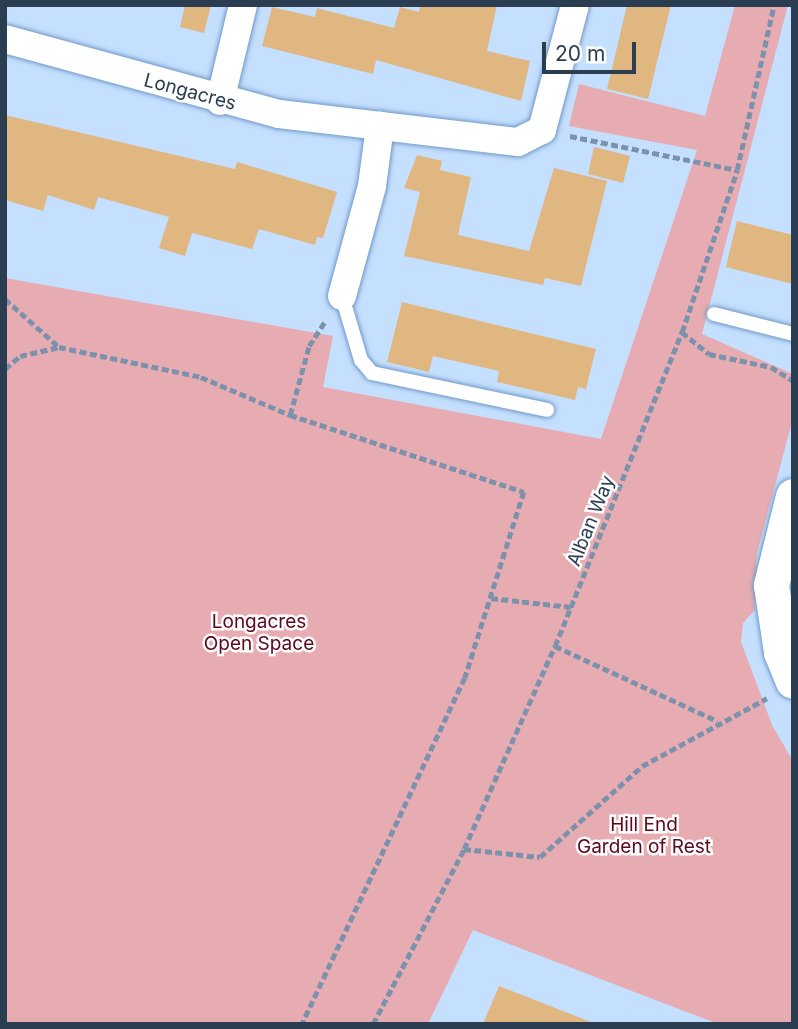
<!DOCTYPE html>
<html>
<head>
<meta charset="utf-8">
<style>
  body { margin:0 }
  #map { position:relative; width:798px; height:1029px; overflow:hidden; background:#c5dffe; font-family:Inter,sans-serif }
  div>[style] { position:absolute }
  [style*='--x'] { left:calc(var(--x)*1px); top:calc(var(--y)*1px); width:calc(var(--w)*1px); rotate:calc(var(--a)*1deg) }
  .green>* { inset:0; background:#e6acb1 }
  .building>* { inset:0; background:#e0b681 }
  .path>* { height:4.5px; margin-top:-2.25px; transform-origin:0; background:repeating-linear-gradient(90deg,#7c92ac 0 7px,transparent 0 10.5px) }
  .roads { filter:drop-shadow(0 0 2px #6f99c9) drop-shadow(0 0 2px #6f99c9) }
  .service>* { height:14px; margin:-7px; padding:0 7px; transform-origin:7px; border-radius:7px; background:#fff }
  .minor>* { height:28px; margin:-14px; padding:0 14px; transform-origin:14px; border-radius:14px; background:#fff }
  .tertiary>* { height:35px; margin:-17.5px; padding:0 17.5px; transform-origin:17.5px; border-radius:17.5px; background:#fff }
  span { translate:-50% -50%; white-space:nowrap; text-align:center; line-height:1.15; -webkit-text-stroke:5px #fdfdfd; paint-order:stroke }
  .street-label { font-size:19px; color:#2b3d51 }
  .park-label { font-size:19px; color:#5b081f }
  .frame { position:absolute; inset:0; border:7px solid #2b3d51; pointer-events:none }
  .scale { position:absolute; left:542px; top:42px; width:94px; height:32px; box-sizing:border-box; border:4px solid #2b3d51; border-top:0; padding-left:9px; font-size:21px; line-height:24px; white-space:nowrap; color:#2b3d51; -webkit-text-stroke:5px #fdfdfd; paint-order:stroke }
</style>
</head>
<body>
<div id="map">
  <div class="green">
    <div style="clip-path:polygon(735px 5px,788px 5px,702px 334px,793px 374px,793px 418px,757px 553px,755px 610px,743px 623px,741px 642px,772px 725px,793px 761px,793px 1024px,718px 1024px,473px 930px,428px 1024px,5px 1024px,5px 278px,333px 336px,323px 387px,601px 439px,697px 150px,569px 126px,579px 84px,705px 116px)"></div>
  </div>
  <div class="building">
    <div style="clip-path:polygon(185px 5px,211px 5px,204px 33px,180px 27px)"></div>
    <div style="clip-path:polygon(420px 5px,497px 5px,487px 51px,530px 61px,521px 101px,376px 60px,373px 74px,262px 46px,272px 7px,315px 17px,317px 8px,394px 28px,400px 7px,419px 12px)"></div>
    <div style="clip-path:polygon(627px 5px,671px 5px,648px 99px,607px 89px)"></div>
    <div style="clip-path:polygon(5px 115px,235px 169px,237px 162px,337px 192px,323px 238px,317px 237px,315px 245px,259px 229px,252px 249px,192px 233px,185px 256px,159px 248px,169px 217px,98px 197px,94px 210px,48px 195px,43px 211px,5px 200px)"></div>
    <div style="clip-path:polygon(594px 147px,630px 156px,623px 183px,588px 174px)"></div>
    <div style="clip-path:polygon(417px 155px,442px 161px,440px 170px,471px 177px,458px 235px,529px 251px,554px 168px,607px 181px,581px 286px,545px 278px,543px 285px,404px 256px,420px 192px,404px 188px)"></div>
    <div style="clip-path:polygon(737px 221px,793px 235px,793px 284px,726px 267px)"></div>
    <div style="clip-path:polygon(402px 302px,596px 349px,586px 389px,578px 387px,575px 400px,497px 382px,499px 371px,433px 356px,429px 372px,387px 362px)"></div>
    <div style="clip-path:polygon(499px 986px,591px 1022px,591px 1024px,483px 1024px)"></div>
  </div>
  <div class="path">
    <div style="--x:570;--y:136;--w:170;--a:11.5"></div>
    <div style="--x:5;--y:299;--w:72;--a:41.6"></div>
    <div style="--x:59;--y:347;--w:145;--a:11.9"></div>
    <div style="--x:201;--y:377;--w:97;--a:23.1"></div>
    <div style="--x:290;--y:415;--w:246;--a:18.2"></div>
    <div style="--x:524;--y:492;--w:195;--a:107.6"></div>
    <div style="--x:465;--y:678;--w:382;--a:115.2"></div>
    <div style="--x:682;--y:332;--w:35;--a:39"></div>
    <div style="--x:709;--y:354;--w:63;--a:11.8"></div>
    <div style="--x:771;--y:367;--w:26;--a:32"></div>
    <div style="--x:5;--y:369;--w:20;--a:-41"></div>
    <div style="--x:20;--y:356;--w:39;--a:-13"></div>
    <div style="--x:290;--y:415;--w:72;--a:-74.6"></div>
    <div style="--x:309;--y:346;--w:31;--a:-57"></div>
    <div style="--x:491;--y:598;--w:81;--a:6.4"></div>
    <div style="--x:555;--y:646;--w:179;--a:24.8"></div>
    <div style="--x:464;--y:849;--w:76;--a:6"></div>
    <div style="--x:540;--y:857;--w:137;--a:-41.7"></div>
    <div style="--x:642;--y:766;--w:142;--a:-28.5"></div>
    <div style="--x:373;--y:1024;--w:197;--a:-62.5"></div>
    <div style="--x:464;--y:849;--w:222;--a:-65.9"></div>
    <div style="--x:555;--y:646;--w:339;--a:-68"></div>
    <div style="--x:682;--y:332;--w:171;--a:-71.2"></div>
    <div style="--x:737;--y:170;--w:169;--a:-77.4"></div>
  </div>
  <div class="roads">
    <div class="service">
      <div style="--x:342;--y:296;--w:67;--a:73.5"></div>
      <div style="--x:361;--y:360;--w:17;--a:50"></div>
      <div style="--x:372;--y:373;--w:179;--a:11.9"></div>
      <div style="--x:714;--y:314;--w:81;--a:14.2"></div>
    </div>
    <div class="minor">
      <div style="--x:5;--y:39;--w:284;--a:15.3"></div>
      <div style="--x:279;--y:114;--w:241;--a:6.7"></div>
      <div style="--x:518;--y:142;--w:27;--a:-27"></div>
      <div style="--x:542;--y:130;--w:129;--a:-75.2"></div>
      <div style="--x:220;--y:101;--w:99;--a:-76.5"></div>
      <div style="--x:342;--y:296;--w:114;--a:-74.7"></div>
      <div style="--x:372;--y:186;--w:61;--a:-82.4"></div>
    </div>
    <div class="tertiary">
      <div style="--x:793;--y:496;--w:92;--a:103.9"></div>
      <div style="--x:771;--y:585;--w:68;--a:81.5"></div>
      <div style="--x:781;--y:652;--w:31;--a:68"></div>
    </div>
  </div>
  <div class="street-label">
    <span style="left:190px;top:92px;rotate:15deg">Longacres</span>
    <span style="left:591px;top:521px;rotate:-68deg">Alban Way</span>
  </div>
  <div class="park-label">
    <span style="left:259px;top:633px">Longacres<br>Open Space</span>
    <span style="left:644px;top:836px">Hill End<br>Garden of Rest</span>
  </div>
  <div class="frame"></div>
  <div class="scale">20 m</div>
</div>
</body>
</html>
